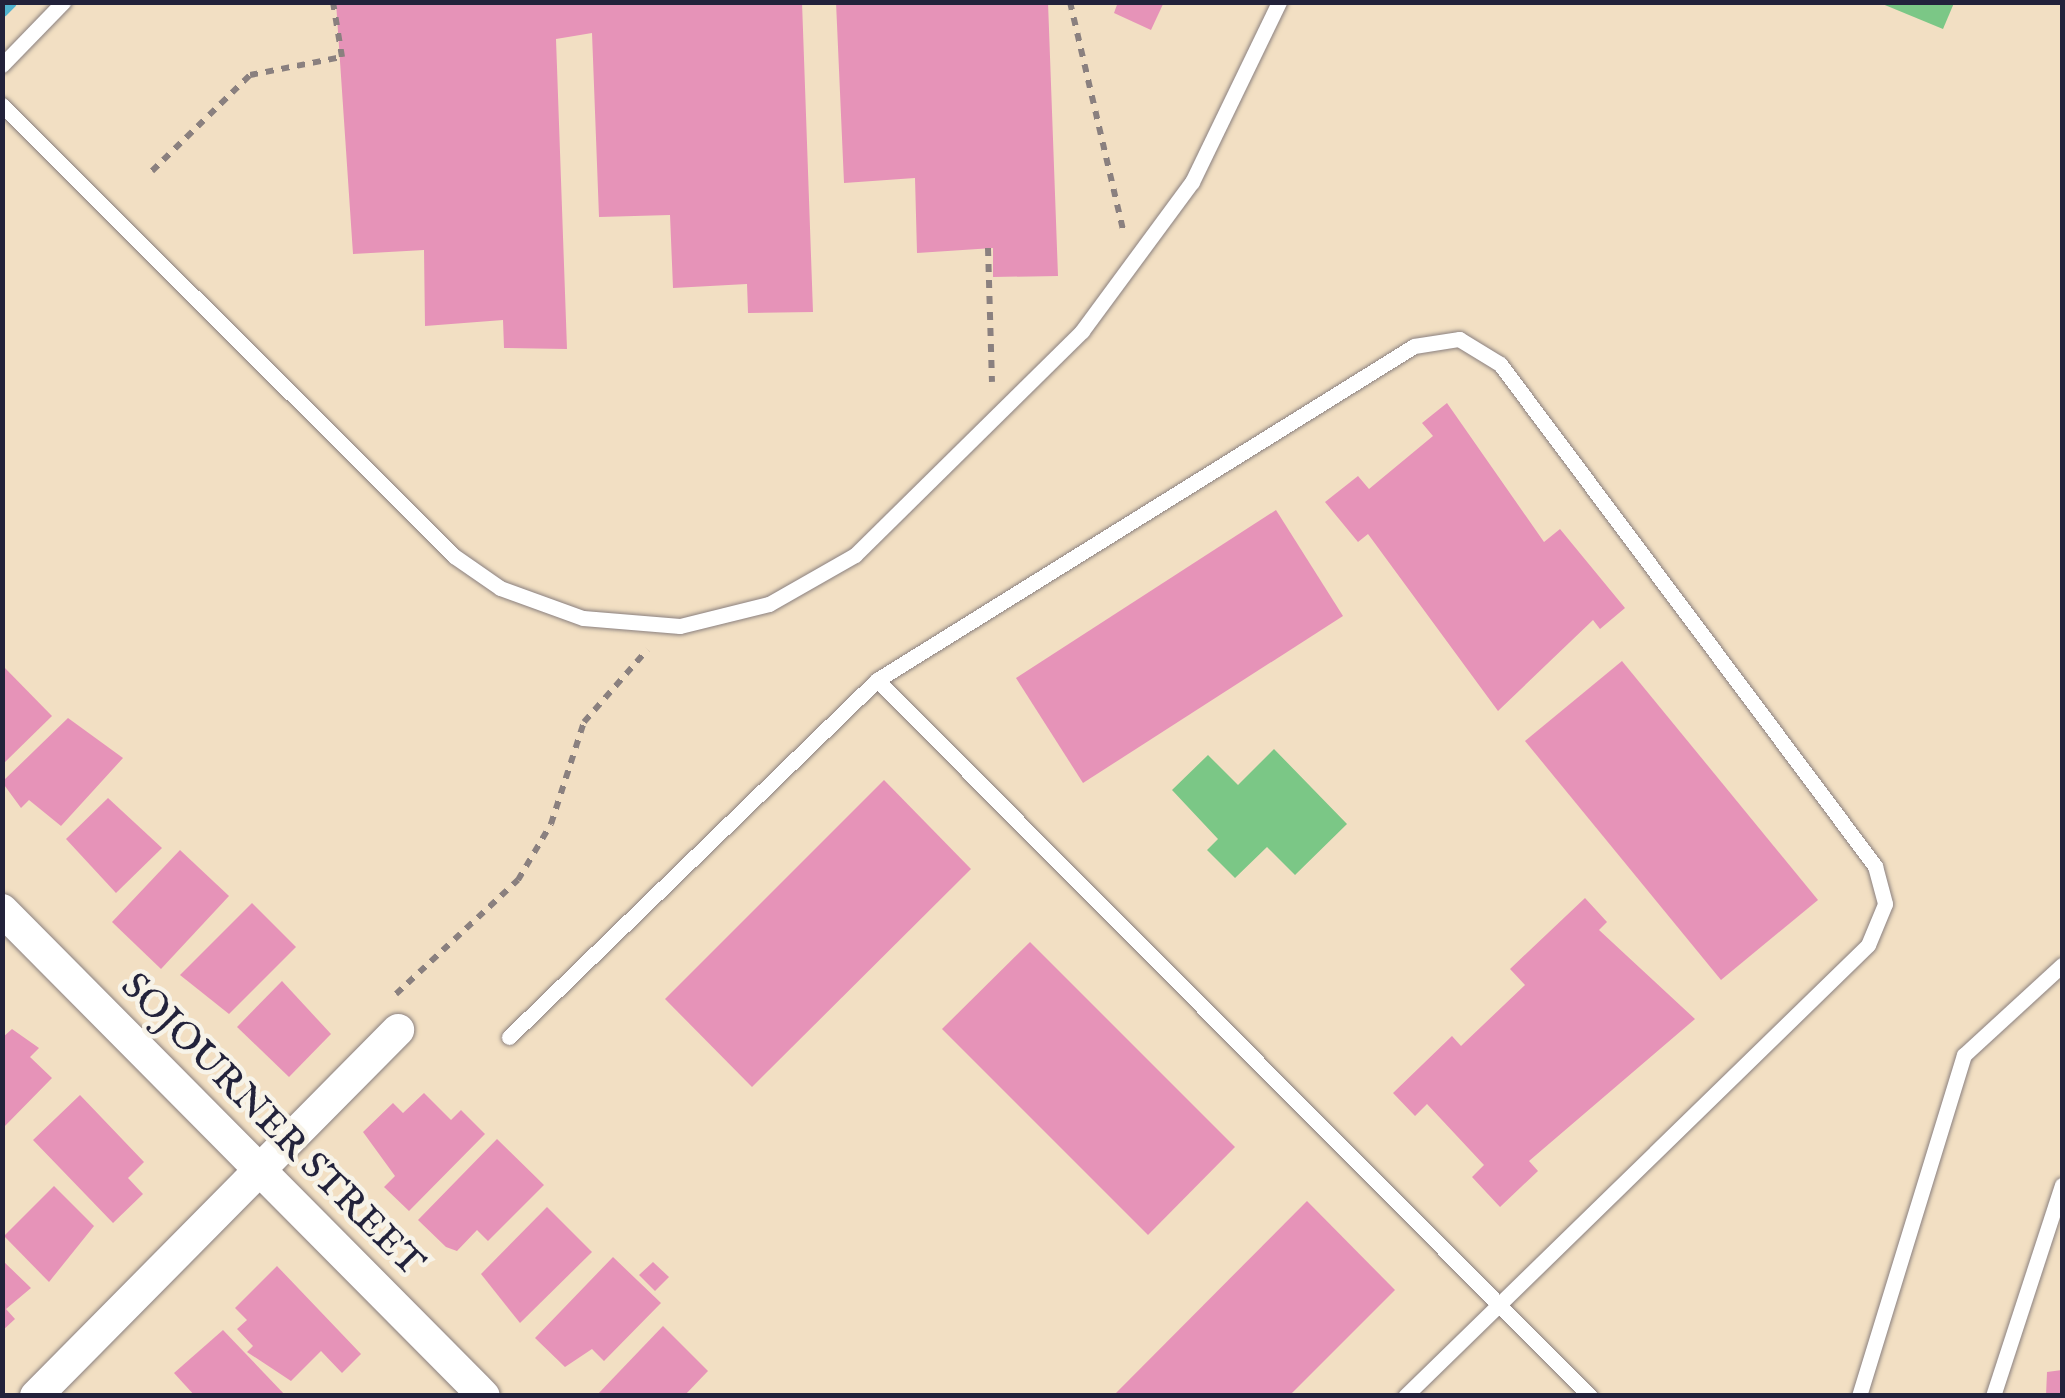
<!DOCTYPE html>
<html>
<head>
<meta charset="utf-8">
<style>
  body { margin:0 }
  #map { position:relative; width:2065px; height:1398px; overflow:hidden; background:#f2dfc3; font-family:"IM FELL English",serif }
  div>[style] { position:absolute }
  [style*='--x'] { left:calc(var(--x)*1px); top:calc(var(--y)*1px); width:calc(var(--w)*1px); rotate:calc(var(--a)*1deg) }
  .green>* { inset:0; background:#7bc786 }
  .stream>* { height:11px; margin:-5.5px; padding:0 5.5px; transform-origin:5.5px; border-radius:5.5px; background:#50b3cf }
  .building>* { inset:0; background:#e693b8 }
  .path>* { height:6px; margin-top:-3px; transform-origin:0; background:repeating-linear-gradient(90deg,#8a807f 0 8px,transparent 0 16px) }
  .roads { filter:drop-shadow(0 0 2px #8a807f) drop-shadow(0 0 2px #8a807f) }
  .lane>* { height:15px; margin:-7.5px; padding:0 7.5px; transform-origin:7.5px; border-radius:7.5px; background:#fff }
  .street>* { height:32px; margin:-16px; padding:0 16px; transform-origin:16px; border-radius:16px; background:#fff }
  span { translate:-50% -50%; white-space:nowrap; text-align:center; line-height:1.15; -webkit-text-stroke:9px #f7f3e8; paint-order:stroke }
  .street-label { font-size:38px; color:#22223b }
  .frame { position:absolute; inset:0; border:5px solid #22223b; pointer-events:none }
</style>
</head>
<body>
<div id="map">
  <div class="green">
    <div style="clip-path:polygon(1880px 3px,1954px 3px,1943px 29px)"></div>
    <div style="clip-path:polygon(1274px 749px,1347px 824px,1295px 875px,1267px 847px,1235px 878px,1207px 850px,1218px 839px,1172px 790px,1208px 755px,1238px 785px)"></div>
  </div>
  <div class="stream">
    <div style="--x:2;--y:11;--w:13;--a:-45"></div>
  </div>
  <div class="building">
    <div style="clip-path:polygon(336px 2px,802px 2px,813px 312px,748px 313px,747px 284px,673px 288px,670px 215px,599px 217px,592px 33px,556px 39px,567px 349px,504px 348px,503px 320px,425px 326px,424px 250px,353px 254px)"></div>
    <div style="clip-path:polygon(836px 2px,1048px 2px,1058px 276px,993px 277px,993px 248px,917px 253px,915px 178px,844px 183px)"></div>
    <div style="clip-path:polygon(1118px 2px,1164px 2px,1151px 30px,1114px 13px)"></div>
    <div style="clip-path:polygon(1447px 403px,1544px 542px,1560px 529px,1625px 608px,1600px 629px,1593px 620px,1498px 711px,1368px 534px,1358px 542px,1325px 502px,1358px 476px,1369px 489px,1433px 436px,1422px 423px)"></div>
    <div style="clip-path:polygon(1276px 510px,1343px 616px,1083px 783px,1016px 678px)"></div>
    <div style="clip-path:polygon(1622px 661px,1818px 900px,1721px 980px,1525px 741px)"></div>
    <div style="clip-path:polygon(2px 665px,52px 716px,2px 765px)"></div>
    <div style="clip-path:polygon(68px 718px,123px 758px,61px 826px,29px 800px,21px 808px,2px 782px)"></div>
    <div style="clip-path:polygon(884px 780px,971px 869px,752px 1087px,665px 999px)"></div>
    <div style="clip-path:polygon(108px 798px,162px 848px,116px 893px,66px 839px)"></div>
    <div style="clip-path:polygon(180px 850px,229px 896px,161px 969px,112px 922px)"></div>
    <div style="clip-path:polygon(1585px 898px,1607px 922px,1599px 930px,1695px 1019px,1529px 1161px,1538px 1171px,1500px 1207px,1472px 1177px,1484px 1165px,1427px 1104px,1415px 1116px,1393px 1093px,1452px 1036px,1461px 1046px,1525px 985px,1510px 969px)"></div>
    <div style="clip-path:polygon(252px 903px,296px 947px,229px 1014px,180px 975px)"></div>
    <div style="clip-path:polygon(1030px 942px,1235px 1147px,1148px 1235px,942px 1029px)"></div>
    <div style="clip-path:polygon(282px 981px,331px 1034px,289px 1077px,237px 1027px)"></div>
    <div style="clip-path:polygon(12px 1029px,39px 1048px,30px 1057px,52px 1078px,2px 1129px,2px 1038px)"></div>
    <div style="clip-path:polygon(424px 1093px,451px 1120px,461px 1110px,485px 1134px,409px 1211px,384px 1187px,395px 1176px,363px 1132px,393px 1103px,403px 1113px)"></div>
    <div style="clip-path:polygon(80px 1095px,144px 1162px,128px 1178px,143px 1194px,113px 1223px,33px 1140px)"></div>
    <div style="clip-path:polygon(497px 1139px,544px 1185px,488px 1241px,477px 1230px,457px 1251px,446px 1247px,418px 1220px)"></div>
    <div style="clip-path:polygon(54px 1186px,94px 1226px,49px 1282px,4px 1236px)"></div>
    <div style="clip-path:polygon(1307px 1201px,1395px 1290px,1289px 1396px,1113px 1396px)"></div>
    <div style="clip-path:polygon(547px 1207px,592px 1252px,520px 1323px,481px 1274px)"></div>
    <div style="clip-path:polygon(613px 1257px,661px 1303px,604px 1361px,592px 1349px,565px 1367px,535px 1338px)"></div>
    <div style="clip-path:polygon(2px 1260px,31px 1288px,6px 1309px,15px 1319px,2px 1331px)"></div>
    <div style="clip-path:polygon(653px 1262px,669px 1277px,655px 1291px,639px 1275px)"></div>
    <div style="clip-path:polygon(277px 1266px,361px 1354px,342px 1373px,321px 1351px,291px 1381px,247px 1352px,253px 1346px,237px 1329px,247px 1320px,235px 1308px)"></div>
    <div style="clip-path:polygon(663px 1326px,708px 1371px,684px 1396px,596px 1396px)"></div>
    <div style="clip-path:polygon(223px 1330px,286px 1396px,195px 1396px,174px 1373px)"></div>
    <div style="clip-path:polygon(2062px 1370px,2062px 1396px,2046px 1396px,2047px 1372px)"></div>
  </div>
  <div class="path">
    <div style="--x:1070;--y:2;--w:234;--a:76.9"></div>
    <div style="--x:152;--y:171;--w:137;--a:-44.4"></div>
    <div style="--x:250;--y:75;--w:94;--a:-11.1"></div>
    <div style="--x:342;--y:57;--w:56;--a:-99.3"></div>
    <div style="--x:988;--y:248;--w:134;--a:88.3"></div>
    <div style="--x:396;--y:994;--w:167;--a:-43.1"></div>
    <div style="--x:518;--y:880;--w:65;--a:-59.5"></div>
    <div style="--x:551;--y:824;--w:107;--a:-72.1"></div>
    <div style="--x:584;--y:722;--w:96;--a:-48.8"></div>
  </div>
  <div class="roads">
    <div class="lane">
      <div style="--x:2;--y:65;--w:88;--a:-45.9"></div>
      <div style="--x:2;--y:105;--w:639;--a:44.94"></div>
      <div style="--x:454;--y:556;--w:56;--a:34.8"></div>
      <div style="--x:500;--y:588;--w:88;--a:19.9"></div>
      <div style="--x:583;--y:618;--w:97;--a:4.7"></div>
      <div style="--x:680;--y:626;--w:92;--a:-13.9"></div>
      <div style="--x:769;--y:604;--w:99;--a:-29.7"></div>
      <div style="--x:855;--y:555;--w:319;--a:-44.6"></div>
      <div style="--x:1082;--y:331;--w:185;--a:-53.6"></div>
      <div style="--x:1192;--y:182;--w:200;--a:-64.2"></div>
      <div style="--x:877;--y:680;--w:1010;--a:45.12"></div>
      <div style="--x:509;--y:1037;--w:513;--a:-44.13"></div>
      <div style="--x:877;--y:680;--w:632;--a:-31.88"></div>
      <div style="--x:1414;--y:346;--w:46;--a:-8.8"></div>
      <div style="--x:1459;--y:339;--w:48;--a:31.4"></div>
      <div style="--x:1500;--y:364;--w:627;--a:53.24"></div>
      <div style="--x:1875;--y:866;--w:39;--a:75"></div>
      <div style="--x:1885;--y:904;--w:44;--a:112.5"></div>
      <div style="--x:1868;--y:945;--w:646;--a:135.75"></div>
      <div style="--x:1859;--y:1396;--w:357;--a:-72.9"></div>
      <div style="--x:1964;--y:1055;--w:133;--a:-42.6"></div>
      <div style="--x:1993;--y:1396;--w:222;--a:-71.9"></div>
    </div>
    <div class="street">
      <div style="--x:2;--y:910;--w:684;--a:45.24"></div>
      <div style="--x:36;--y:1396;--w:515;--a:-45.31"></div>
    </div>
  </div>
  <div class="street-label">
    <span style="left:271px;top:1126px;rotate:45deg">SOJOURNER STREET</span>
  </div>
  <div class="frame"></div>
</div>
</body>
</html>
